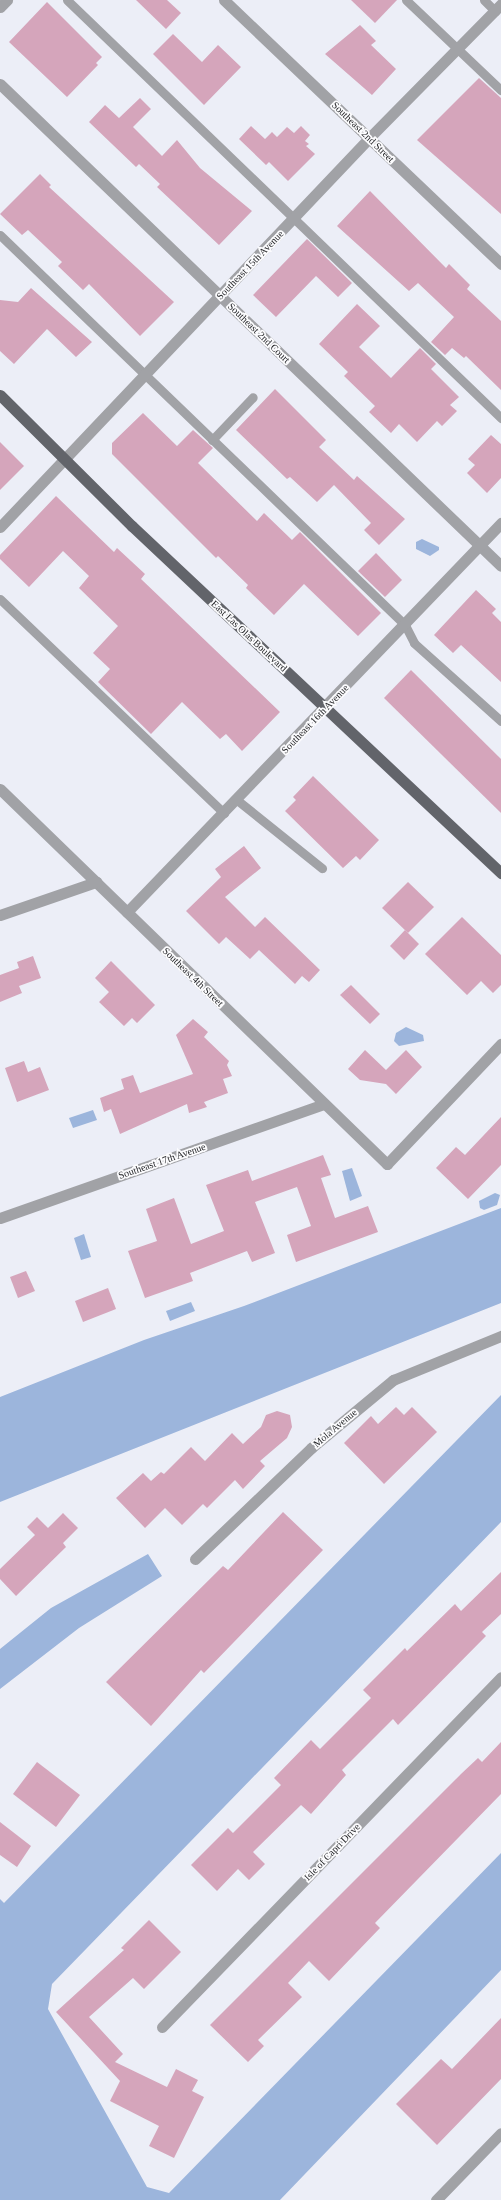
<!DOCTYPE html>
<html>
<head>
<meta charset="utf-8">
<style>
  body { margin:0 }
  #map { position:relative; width:501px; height:2200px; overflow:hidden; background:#eceef7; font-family:"Times New Roman",serif }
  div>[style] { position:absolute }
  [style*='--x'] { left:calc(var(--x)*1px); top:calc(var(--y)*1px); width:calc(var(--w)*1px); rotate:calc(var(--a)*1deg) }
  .water>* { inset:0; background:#9cb5dc }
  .building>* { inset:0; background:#d5a5bb }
  .service>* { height:9px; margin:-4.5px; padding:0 4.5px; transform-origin:4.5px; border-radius:4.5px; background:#a1a2a6 }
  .minor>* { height:11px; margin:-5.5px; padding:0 5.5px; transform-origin:5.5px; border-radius:5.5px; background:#a1a2a6 }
  .primary>* { height:11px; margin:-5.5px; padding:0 5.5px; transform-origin:5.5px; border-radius:5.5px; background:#62646a }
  span { translate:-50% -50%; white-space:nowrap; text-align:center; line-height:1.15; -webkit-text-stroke:3.5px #fcfcfe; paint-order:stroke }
  .street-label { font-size:10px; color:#1d1e21 }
</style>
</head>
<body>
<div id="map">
  <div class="water">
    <div style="clip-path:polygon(422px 539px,439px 547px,439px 550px,430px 556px,416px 549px,416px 542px)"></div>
    <div style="clip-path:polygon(406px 1027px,423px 1035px,424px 1041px,399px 1046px,394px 1041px,396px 1033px)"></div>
    <div style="clip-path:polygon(93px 1110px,97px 1120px,73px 1128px,69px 1118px)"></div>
    <div style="clip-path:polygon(352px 1168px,362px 1196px,350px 1201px,342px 1171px)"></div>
    <div style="clip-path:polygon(495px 1193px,500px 1195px,497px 1205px,484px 1210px,480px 1208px,479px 1201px)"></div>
    <div style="clip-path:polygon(501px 1208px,501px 1303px,0 1502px,0 1397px,144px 1340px,244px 1306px)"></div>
    <div style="clip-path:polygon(84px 1234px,91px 1257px,81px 1260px,74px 1238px)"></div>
    <div style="clip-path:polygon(191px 1302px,195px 1311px,170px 1321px,166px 1311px)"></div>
    <div style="clip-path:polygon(501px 1395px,501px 1522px,52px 1984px,48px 2009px,147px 2187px,169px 2193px,501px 1853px,501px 1970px,280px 2200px,0 2200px,0 1899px,4px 1903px)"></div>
    <div style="clip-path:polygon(148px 1554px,162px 1576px,79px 1628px,0 1689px,0 1649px,51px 1608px)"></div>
  </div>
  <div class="building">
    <div style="clip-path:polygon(136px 0,167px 0,181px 13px,166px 29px)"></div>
    <div style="clip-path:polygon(351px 0,397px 0,375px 23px)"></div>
    <div style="clip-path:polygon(47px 2px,102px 57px,96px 63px,98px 65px,67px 97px,9px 42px)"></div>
    <div style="clip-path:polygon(360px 25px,376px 41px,371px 45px,396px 69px,372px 95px,325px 54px)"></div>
    <div style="clip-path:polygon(173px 34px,202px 62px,218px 45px,241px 67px,204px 105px,153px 54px)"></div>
    <div style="clip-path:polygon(479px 78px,501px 98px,501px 214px,417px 140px)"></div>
    <div style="clip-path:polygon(140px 98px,151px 109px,133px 127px,162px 156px,177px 140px,200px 168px,252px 211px,219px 245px,157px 187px,160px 184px,139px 164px,136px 167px,89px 122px,105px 105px,119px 118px)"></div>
    <div style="clip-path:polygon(251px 126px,265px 139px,272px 132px,277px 137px,287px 127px,294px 133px,301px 126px,310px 135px,305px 141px,309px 144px,306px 146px,315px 154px,288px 181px,269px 162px,266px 165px,239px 139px)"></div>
    <div style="clip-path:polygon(40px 174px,51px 185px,49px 187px,174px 302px,140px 336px,89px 284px,83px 290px,58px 266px,62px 262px,28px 230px,22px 235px,0 214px)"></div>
    <div style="clip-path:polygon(370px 191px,446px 268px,449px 264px,470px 285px,467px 289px,501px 321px,501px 390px,466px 356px,464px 358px,452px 348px,445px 355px,431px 342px,454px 317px,418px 283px,409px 291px,337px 226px)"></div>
    <div style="clip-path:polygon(307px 239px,352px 283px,338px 297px,316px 276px,276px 317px,253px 295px)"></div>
    <div style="clip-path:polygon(31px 288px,92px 342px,76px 357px,47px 329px,14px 364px,0 351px,0 300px,18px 302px)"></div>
    <div style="clip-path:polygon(357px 304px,380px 326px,359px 347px,391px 378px,420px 348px,436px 364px,431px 369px,459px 397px,450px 405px,457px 411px,442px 426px,437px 421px,417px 442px,399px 424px,391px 433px,369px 412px,375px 406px,344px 376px,348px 372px,319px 344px)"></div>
    <div style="clip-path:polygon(275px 389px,326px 440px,319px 447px,354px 480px,357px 476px,405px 519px,379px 545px,364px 530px,371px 523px,334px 485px,317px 502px,290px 477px,287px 479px,236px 430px)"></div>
    <div style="clip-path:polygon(143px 413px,177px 446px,193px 430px,213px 448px,198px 463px,257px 521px,264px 513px,292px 540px,300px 532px,381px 613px,358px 636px,304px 584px,274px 615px,246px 588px,248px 585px,218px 556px,216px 558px,112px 454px,112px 443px)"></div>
    <div style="clip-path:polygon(491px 435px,501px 444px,501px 478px,487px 493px,467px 473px,475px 465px,468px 459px)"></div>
    <div style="clip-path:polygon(0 442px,24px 466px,0 490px)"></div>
    <div style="clip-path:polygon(56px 496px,114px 552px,117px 548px,145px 574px,141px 579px,280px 712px,242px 751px,226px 734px,220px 739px,182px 702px,151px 734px,98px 682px,110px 669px,93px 653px,118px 626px,79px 588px,89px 576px,63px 551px,29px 587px,0 559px,0 555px)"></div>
    <div style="clip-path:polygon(376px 553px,402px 580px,385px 597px,358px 571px)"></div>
    <div style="clip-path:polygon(476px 590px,496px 609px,492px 613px,501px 622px,501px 682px,461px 645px,453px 653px,434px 635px)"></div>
    <div style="clip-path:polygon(411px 670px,501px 759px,501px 813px,384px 698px)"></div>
    <div style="clip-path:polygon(313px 776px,379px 840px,360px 860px,356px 856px,343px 868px,285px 811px,296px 800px,293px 797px)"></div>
    <div style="clip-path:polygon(244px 846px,261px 868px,225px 897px,255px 927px,265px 917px,320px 970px,309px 982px,302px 976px,295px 984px,259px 950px,250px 959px,226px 937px,219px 944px,186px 911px,221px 877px,215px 869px)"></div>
    <div style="clip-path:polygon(408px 882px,434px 907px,408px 933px,382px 908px)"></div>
    <div style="clip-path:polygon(462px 917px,501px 955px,501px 985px,493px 993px,481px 981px,467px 995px,425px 954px)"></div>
    <div style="clip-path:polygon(405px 930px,419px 944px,404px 960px,390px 946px)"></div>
    <div style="clip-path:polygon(33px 956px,41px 978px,19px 986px,22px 993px,0 1002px,0 975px,19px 968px,17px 962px)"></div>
    <div style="clip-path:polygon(111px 961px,155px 1005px,137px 1023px,132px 1018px,124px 1026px,99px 1002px,109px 992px,95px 978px)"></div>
    <div style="clip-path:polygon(351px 985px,380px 1014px,370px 1024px,340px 995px)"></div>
    <div style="clip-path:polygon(193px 1019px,208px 1032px,204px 1037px,229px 1061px,227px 1065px,232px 1076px,223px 1079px,228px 1093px,204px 1102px,207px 1107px,189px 1113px,187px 1104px,120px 1134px,111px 1109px,104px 1112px,100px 1098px,124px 1089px,121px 1079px,133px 1075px,140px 1093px,193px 1074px,176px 1035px)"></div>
    <div style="clip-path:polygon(365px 1050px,386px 1070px,406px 1050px,422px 1067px,396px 1094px,386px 1084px,360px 1080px,348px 1069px)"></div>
    <div style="clip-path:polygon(24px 1061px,28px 1072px,40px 1067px,49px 1090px,17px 1102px,5px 1068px)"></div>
    <div style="clip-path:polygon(501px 1117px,501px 1165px,468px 1199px,436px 1168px,456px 1147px,465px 1155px)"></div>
    <div style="clip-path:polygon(323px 1155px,331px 1175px,321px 1178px,335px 1218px,368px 1206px,378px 1232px,296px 1262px,287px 1235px,311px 1226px,297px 1187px,255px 1202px,275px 1253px,252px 1262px,247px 1251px,190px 1273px,193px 1281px,145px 1298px,128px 1251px,157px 1241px,146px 1209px,174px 1198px,191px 1244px,224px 1231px,206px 1185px,248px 1170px,252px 1181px)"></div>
    <div style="clip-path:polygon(26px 1271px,35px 1291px,18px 1298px,10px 1277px)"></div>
    <div style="clip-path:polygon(108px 1288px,116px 1309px,83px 1322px,75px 1301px)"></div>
    <div style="clip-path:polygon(396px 1407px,404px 1415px,412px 1407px,437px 1432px,384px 1484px,344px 1443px,371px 1416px,378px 1424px)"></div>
    <div style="clip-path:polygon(277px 1411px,290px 1415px,292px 1427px,287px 1438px,260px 1461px,265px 1466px,243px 1489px,235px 1480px,207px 1508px,203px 1504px,182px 1525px,165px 1508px,145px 1528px,116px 1498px,143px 1473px,151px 1481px,161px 1472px,164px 1474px,191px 1447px,205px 1461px,232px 1433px,243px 1444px,261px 1427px,266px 1415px)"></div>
    <div style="clip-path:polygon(283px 1512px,323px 1550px,204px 1673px,201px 1670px,151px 1726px,106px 1682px,223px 1566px,228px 1570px)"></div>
    <div style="clip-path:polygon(63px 1513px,78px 1528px,63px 1543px,66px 1547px,16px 1596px,0 1579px,0 1569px,35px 1535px,27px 1527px,37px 1517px,48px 1528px)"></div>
    <div style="clip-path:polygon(501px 1572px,501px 1614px,482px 1632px,486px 1636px,398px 1725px,393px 1719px,342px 1770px,346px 1775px,311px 1814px,301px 1805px,253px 1852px,265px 1864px,249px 1880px,238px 1869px,217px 1891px,191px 1865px,228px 1828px,233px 1833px,281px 1785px,274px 1778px,311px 1740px,320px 1749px,371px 1698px,363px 1690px,405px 1648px,407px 1651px,455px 1604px,461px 1611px)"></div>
    <div style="clip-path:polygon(501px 1742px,501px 1794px,375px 1923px,380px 1928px,329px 1981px,309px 1961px,288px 1983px,302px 1997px,258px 2040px,264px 2046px,248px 2062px,210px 2025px,461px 1774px,478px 1758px,482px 1762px)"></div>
    <div style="clip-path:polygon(37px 1762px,80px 1795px,56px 1827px,13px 1794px)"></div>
    <div style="clip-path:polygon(0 1822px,31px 1846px,17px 1867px,0 1855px)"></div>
    <div style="clip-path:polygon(149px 1920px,181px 1952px,144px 1989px,133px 1978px,89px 2017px,123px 2054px,115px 2062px,167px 2087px,176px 2069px,198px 2080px,192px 2091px,204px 2097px,174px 2158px,149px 2146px,159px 2126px,110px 2101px,120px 2081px,56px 2012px,124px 1950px,121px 1948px)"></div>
    <div style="clip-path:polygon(501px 2018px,501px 2079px,437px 2145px,396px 2104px,441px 2059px,452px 2069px)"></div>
  </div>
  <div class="service">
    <div style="--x:67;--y:0;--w:603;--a:43.92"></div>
    <div style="--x:406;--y:0;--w:131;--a:43.5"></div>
    <div style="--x:484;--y:0;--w:16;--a:45"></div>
    <div style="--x:0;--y:235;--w:562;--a:43.92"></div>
    <div style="--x:405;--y:625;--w:20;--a:63"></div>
    <div style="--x:414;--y:643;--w:117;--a:41.9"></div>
    <div style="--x:212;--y:440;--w:59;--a:-46.4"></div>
    <div style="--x:0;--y:599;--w:310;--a:43.7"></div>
    <div style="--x:237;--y:800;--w:109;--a:38.7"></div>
  </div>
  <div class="minor">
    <div style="--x:224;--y:0;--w:383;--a:43.6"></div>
    <div style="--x:0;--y:7;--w:10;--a:-45"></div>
    <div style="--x:0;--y:84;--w:695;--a:43.89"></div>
    <div style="--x:0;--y:527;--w:538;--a:-46.51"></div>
    <div style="--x:370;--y:137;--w:187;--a:-45.4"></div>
    <div style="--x:0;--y:789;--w:539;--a:44.1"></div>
    <div style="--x:387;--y:1164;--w:166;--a:-46.5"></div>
    <div style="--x:127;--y:912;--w:540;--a:-46.13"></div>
    <div style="--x:0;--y:915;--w:102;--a:-19"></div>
    <div style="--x:0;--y:1218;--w:343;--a:-19.4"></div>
    <div style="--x:195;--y:1559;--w:161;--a:-43.7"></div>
    <div style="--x:311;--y:1448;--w:107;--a:-39.7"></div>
    <div style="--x:393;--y:1380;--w:117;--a:-22.2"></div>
    <div style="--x:162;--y:2027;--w:487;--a:-45.9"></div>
    <div style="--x:436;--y:2200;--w:93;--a:-45.9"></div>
  </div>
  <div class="primary">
    <div style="--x:0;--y:395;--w:186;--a:44.8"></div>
    <div style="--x:132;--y:526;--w:507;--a:43.24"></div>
  </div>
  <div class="street-label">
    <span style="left:363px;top:132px;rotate:44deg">Southeast 2nd Street</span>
    <span style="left:250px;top:265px;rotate:-46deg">Southeast 15th Avenue</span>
    <span style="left:259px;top:333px;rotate:44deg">Southeast 2nd Court</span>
    <span style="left:249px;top:636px;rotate:43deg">East Las Olas Boulevard</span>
    <span style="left:315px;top:719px;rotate:-46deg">Southeast 16th Avenue</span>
    <span style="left:193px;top:977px;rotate:44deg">Southeast 4th Street</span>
    <span style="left:162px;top:1161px;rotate:-19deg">Southeast 17th Avenue</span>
    <span style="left:335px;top:1428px;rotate:-40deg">Mola Avenue</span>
    <span style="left:332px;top:1852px;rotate:-46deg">Isle of Capri Drive</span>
  </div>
</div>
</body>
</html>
